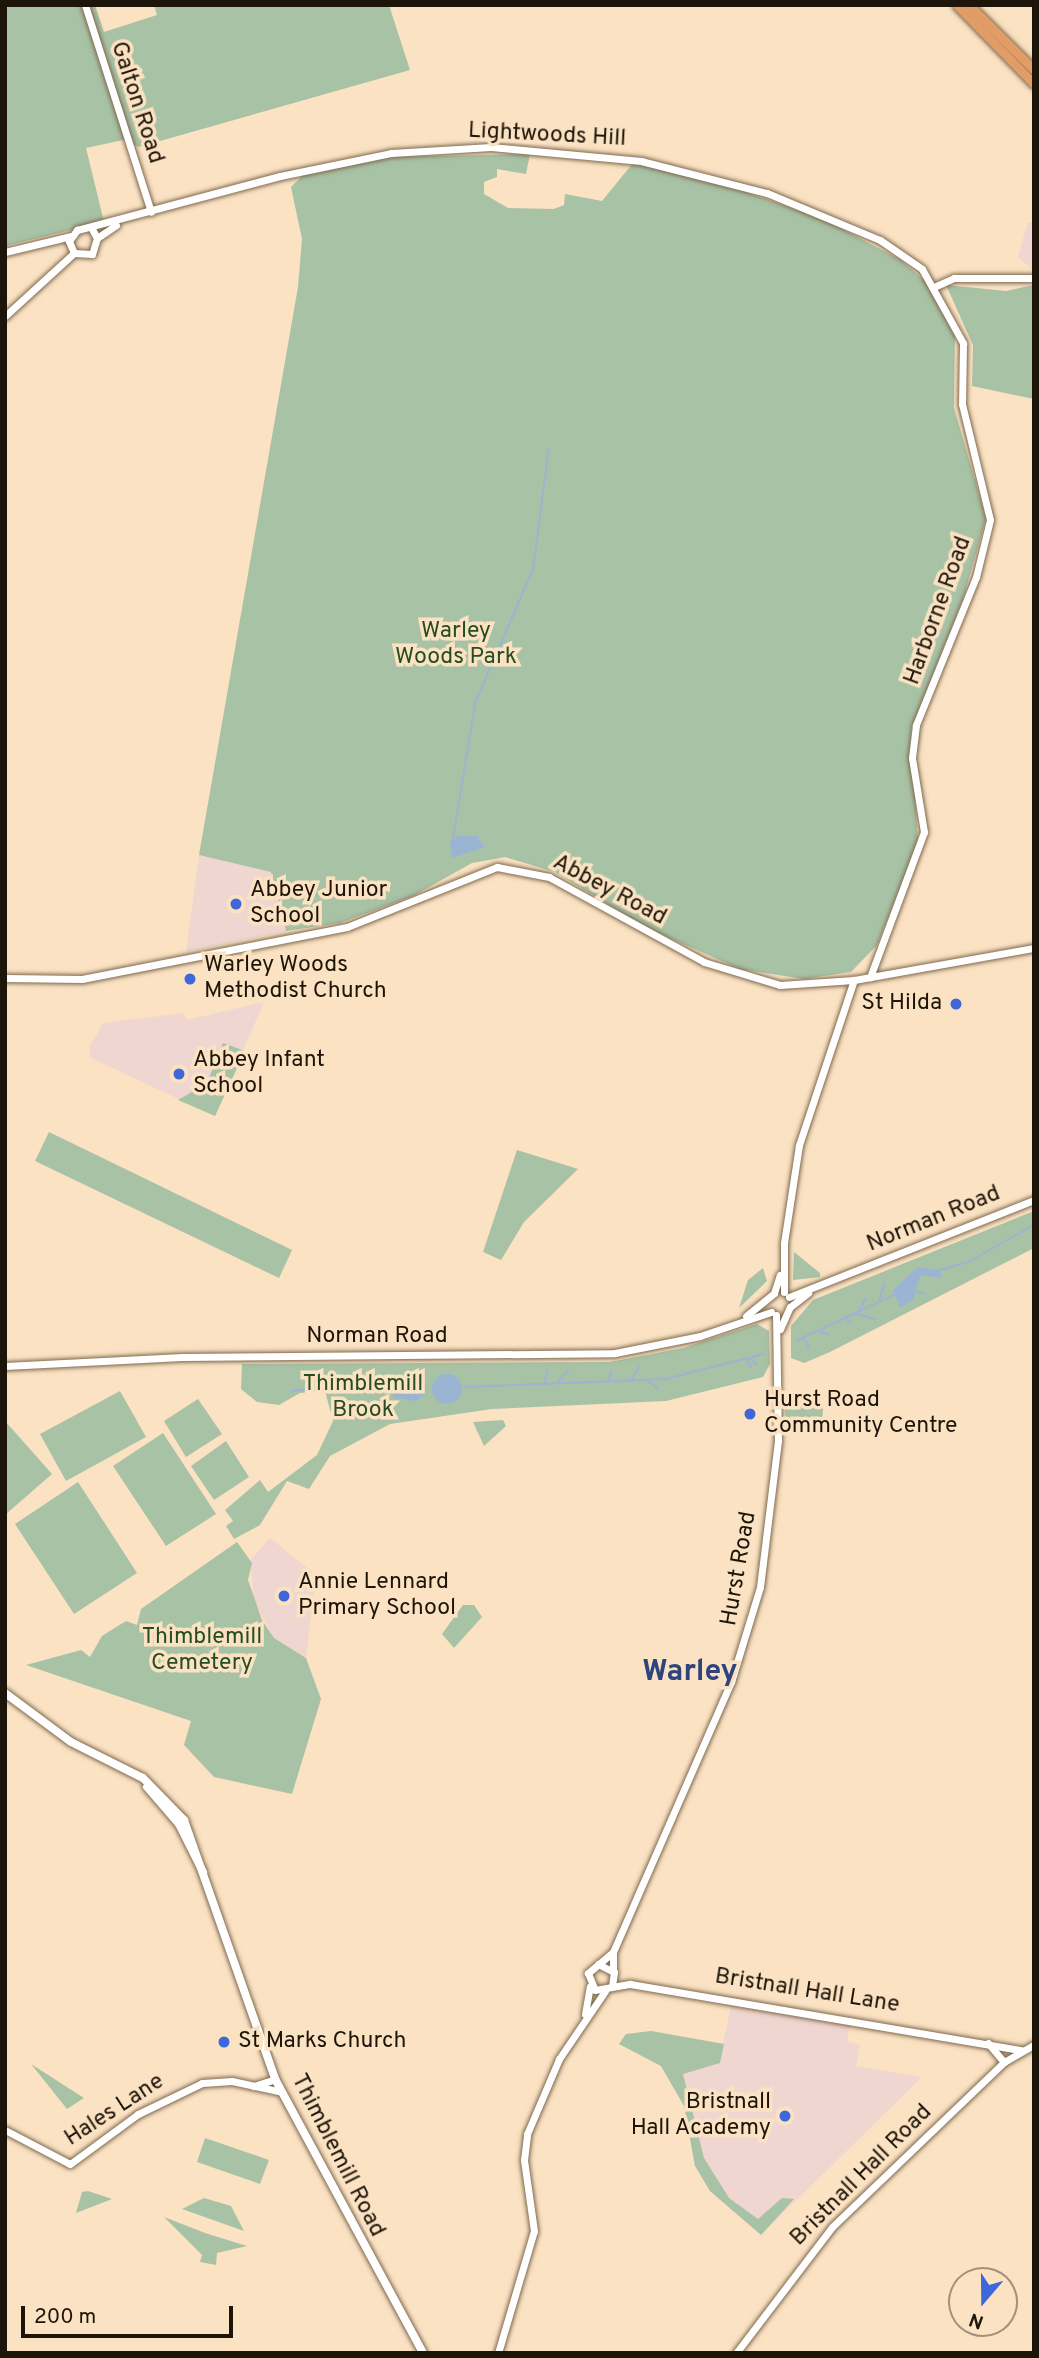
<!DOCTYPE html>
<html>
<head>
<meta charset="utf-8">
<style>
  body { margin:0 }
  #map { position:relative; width:1039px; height:2358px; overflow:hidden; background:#fbe2c3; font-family:Overpass,sans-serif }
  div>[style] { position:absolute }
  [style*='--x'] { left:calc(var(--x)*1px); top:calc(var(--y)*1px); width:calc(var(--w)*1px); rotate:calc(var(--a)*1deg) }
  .education>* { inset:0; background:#f0d6d0 }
  .green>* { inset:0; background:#a8c2a5 }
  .round { border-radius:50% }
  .water>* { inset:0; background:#9cb4d4 }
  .stream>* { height:2px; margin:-1px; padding:0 1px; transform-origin:1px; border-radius:1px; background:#9cb4d4 }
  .roads { filter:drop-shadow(0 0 2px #7f694e) drop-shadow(0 0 2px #7f694e) }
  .tertiary>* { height:7px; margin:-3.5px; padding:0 3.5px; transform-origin:3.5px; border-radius:3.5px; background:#fff }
  .secondary>* { height:8px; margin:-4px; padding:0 4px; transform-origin:4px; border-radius:4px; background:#fff }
  .trunk>* { height:9px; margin:-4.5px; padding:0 4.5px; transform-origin:4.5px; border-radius:4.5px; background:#e29c68 }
  .dots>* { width:19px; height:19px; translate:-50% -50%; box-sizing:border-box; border:4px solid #fbe2c3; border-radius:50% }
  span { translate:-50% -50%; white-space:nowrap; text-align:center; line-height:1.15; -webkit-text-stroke:7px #fbe2c3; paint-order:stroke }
  .street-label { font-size:23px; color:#1e150a }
  .park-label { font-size:23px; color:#254d22 }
  .poi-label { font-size:23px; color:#1e150a }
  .left { translate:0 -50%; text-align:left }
  .right { translate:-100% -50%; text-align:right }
  .district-label { font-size:30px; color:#2d447d; font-weight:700 }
  .frame { position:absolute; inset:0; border:7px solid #1e150a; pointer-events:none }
  .north { position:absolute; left:948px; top:2267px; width:70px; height:70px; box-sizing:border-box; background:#fbe2c3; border:2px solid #a39079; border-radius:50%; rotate:200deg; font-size:19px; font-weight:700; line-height:28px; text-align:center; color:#1e150a }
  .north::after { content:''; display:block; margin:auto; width:24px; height:32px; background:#3e68da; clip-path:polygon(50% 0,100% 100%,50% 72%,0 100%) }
  .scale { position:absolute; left:21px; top:2306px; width:212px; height:32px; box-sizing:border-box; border:4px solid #1e150a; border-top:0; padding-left:9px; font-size:21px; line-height:24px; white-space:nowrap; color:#1e150a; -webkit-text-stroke:5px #fbe2c3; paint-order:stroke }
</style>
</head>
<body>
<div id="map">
  <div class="education">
    <div style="clip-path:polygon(1028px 222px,1034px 224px,1034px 271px,1018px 257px)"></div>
    <div style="clip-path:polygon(199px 855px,271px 872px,286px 931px,186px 952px)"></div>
    <div style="clip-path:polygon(264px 1002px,215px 1116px,91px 1058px,89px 1048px,103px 1023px,184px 1013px,186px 1020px)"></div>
    <div style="clip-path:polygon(270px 1538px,316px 1575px,306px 1658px,274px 1638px,254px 1601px,250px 1560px)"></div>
    <div style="clip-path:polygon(731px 2006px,850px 2025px,847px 2042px,860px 2045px,856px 2066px,922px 2077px,761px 2235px,710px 2191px,695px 2166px,684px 2106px,661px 2066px,619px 2044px,626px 2034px,651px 2031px,723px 2044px)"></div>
  </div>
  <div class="green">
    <div style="clip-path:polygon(15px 5px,95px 5px,104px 32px,157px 15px,154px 5px,389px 5px,410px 70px,139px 147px,123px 140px,86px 148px,104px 222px,5px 246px,5px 8px)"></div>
    <div style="clip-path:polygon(530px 154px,526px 174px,497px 169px,497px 177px,484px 182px,484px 194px,508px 208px,554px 209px,564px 205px,565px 194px,602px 201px,633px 163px,736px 189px,821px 218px,899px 259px,930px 285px,955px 333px,954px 408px,986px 518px,963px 599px,911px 730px,918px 842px,877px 945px,851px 972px,804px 979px,740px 969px,647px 928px,555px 872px,505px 857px,472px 863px,413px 896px,340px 923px,286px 931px,271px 872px,199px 855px,298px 287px,302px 239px,291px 187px,303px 175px,384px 157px)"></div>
    <div style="clip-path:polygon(946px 285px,1006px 291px,1034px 285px,1034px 399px,972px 386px,973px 345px)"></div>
    <div style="clip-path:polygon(223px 1043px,245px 1051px,215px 1116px,178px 1100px,207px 1083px)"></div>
    <div style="clip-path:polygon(49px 1132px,292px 1250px,279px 1278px,35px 1161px)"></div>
    <div style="clip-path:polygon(517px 1150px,578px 1169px,524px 1222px,501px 1260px,483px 1252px)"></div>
    <div style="clip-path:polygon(1034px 1211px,1034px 1248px,830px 1352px,804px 1363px,791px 1358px,791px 1326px,813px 1300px)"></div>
    <div style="clip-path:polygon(794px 1252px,820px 1273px,820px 1277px,793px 1280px)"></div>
    <div style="clip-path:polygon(763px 1268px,767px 1281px,739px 1308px,748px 1280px)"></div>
    <div style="clip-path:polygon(757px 1324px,769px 1331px,770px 1364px,763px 1377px,666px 1401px,492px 1409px,390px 1424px,330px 1456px,309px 1489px,287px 1481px,260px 1525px,234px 1539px,226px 1526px,233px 1521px,225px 1510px,260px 1480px,268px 1492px,317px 1455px,333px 1421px,325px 1391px,300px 1393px,279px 1405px,257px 1402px,241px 1389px,242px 1364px,610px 1362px,683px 1348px)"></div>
    <div style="clip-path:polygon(120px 1391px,146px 1437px,66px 1481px,40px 1434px)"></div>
    <div class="round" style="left:785px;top:1392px;width:38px;height:38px"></div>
    <div style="clip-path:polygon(198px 1399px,222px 1434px,186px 1457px,164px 1421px)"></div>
    <div style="clip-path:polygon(503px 1420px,506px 1426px,484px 1446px,473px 1422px)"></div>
    <div style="clip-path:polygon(5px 1421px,52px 1474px,5px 1515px)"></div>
    <div style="clip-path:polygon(163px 1433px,216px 1514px,166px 1546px,113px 1466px)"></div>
    <div style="clip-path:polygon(226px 1441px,249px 1477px,214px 1500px,191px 1466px)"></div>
    <div style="clip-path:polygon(78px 1482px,137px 1573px,74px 1614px,15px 1524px)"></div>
    <div style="clip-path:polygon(237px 1542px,252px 1563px,248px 1580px,262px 1620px,274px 1638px,306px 1658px,321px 1699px,292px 1794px,214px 1777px,184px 1745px,191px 1721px,26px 1665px,81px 1650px,90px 1657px,102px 1636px,126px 1621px,137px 1625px,141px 1609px)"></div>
    <div style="clip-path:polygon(463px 1605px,474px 1605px,482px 1617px,454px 1648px,442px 1634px)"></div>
    <div style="clip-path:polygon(651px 2031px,724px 2044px,720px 2063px,683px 2074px,704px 2158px,729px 2198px,758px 2219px,782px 2198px,794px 2199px,761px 2235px,710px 2191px,695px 2166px,684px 2106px,661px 2066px,619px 2044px,626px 2034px)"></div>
    <div style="clip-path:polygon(31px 2064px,84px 2098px,67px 2109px)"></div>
    <div style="clip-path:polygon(205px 2138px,269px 2160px,260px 2184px,197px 2162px)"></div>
    <div style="clip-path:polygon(88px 2191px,112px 2199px,76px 2213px,82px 2192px)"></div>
    <div style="clip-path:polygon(204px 2198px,231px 2206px,244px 2231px,182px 2209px)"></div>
    <div style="clip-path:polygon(164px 2217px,205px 2233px,247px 2246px,217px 2253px,216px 2265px,200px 2262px,202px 2255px)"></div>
  </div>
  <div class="water">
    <div style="clip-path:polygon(459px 836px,477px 836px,485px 847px,452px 858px,450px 841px)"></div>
    <div style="clip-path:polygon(918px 1267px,940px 1271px,942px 1278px,920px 1275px,913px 1300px,900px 1308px,893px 1290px)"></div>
    <div class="round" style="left:432px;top:1374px;width:30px;height:30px"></div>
    <div style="clip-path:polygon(386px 1378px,413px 1378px,426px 1384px,425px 1394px,416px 1401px,394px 1398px)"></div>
  </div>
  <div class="stream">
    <div style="--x:453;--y:838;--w:137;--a:-80.7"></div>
    <div style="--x:475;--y:703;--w:146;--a:-66.6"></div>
    <div style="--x:533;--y:569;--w:122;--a:-82.5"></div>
    <div style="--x:933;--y:1272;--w:36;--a:-16"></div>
    <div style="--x:968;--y:1262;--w:76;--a:-29.3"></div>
    <div style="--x:913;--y:1291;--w:12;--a:14"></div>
    <div style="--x:866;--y:1298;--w:18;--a:119"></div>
    <div style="--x:857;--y:1314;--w:19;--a:16"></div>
    <div style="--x:879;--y:1302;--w:20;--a:-75"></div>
    <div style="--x:845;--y:1317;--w:9;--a:49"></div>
    <div style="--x:821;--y:1332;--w:9;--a:18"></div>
    <div style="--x:804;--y:1339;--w:9;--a:58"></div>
    <div style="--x:796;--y:1341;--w:110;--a:-25.2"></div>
    <div style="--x:750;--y:1358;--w:10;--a:45"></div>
    <div style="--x:746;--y:1359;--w:9;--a:58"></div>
    <div style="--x:609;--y:1380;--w:9;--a:-77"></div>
    <div style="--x:631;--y:1380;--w:16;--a:-60"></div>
    <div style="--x:647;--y:1380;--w:13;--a:39"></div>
    <div style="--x:545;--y:1382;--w:12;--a:-81"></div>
    <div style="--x:558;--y:1382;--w:16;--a:-50"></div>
    <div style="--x:465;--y:1387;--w:201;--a:-2.3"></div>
    <div style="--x:666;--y:1379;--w:101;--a:-14.3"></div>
    <div style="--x:291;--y:1391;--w:97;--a:-5.9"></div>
  </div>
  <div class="roads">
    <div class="tertiary">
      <div style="--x:85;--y:5;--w:217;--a:72.3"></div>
      <div style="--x:92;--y:229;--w:10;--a:61"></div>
      <div style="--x:97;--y:238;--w:17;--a:107"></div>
      <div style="--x:92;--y:254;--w:18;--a:-177"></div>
      <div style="--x:74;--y:253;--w:13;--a:-113"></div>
      <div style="--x:69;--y:241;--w:14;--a:-54"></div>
      <div style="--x:77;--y:230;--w:210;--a:-14.9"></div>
      <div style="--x:280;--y:176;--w:113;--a:-11.7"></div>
      <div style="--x:391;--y:153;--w:100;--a:-3.4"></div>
      <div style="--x:491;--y:147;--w:151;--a:5.3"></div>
      <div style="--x:641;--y:161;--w:130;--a:14.3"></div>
      <div style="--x:767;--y:193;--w:122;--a:22.6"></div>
      <div style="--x:880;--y:240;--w:51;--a:34.6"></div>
      <div style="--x:922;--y:269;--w:85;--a:61"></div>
      <div style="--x:963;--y:343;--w:61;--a:90.9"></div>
      <div style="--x:962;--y:404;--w:119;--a:76.4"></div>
      <div style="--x:990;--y:520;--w:59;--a:103.8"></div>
      <div style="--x:976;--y:577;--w:160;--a:112.1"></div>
      <div style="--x:916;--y:725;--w:33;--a:97"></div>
      <div style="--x:912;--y:758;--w:75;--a:80.8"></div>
      <div style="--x:924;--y:832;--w:155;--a:110.4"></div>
      <div style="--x:97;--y:238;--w:23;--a:-34"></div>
      <div style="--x:5;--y:252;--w:68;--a:-13.6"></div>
      <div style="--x:936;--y:286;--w:20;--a:-24"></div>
      <div style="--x:954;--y:278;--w:80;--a:0"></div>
      <div style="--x:5;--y:316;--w:93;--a:-42.4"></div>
      <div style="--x:5;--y:978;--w:77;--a:0.7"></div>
      <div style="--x:82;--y:979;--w:270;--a:-11.1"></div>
      <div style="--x:347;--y:927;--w:162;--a:-21.8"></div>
      <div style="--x:497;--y:867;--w:53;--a:10.9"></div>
      <div style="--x:549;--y:877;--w:177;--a:28.7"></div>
      <div style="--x:704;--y:962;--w:79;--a:16.8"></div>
      <div style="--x:780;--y:985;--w:74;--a:-3.9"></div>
      <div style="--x:854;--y:980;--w:183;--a:-10.1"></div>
      <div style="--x:784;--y:1292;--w:49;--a:-90"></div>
      <div style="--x:784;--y:1243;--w:99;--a:-81.3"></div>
      <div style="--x:799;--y:1145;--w:174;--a:-71.6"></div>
      <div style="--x:789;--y:1297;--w:264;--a:-21.6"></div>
      <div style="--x:746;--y:1316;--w:36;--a:-39"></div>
      <div style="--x:774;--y:1293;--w:19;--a:-72"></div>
      <div style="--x:780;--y:1329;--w:24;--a:-66"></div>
      <div style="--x:790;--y:1307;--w:23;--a:-38"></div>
      <div style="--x:5;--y:1366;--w:177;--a:-2.9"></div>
      <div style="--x:182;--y:1357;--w:433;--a:-0.5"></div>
      <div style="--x:615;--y:1353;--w:87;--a:-11.3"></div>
      <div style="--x:700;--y:1336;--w:75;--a:-18.7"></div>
      <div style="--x:613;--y:1952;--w:33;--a:140"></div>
      <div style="--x:588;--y:1973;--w:18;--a:68"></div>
      <div style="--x:595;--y:1990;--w:36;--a:-10"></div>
      <div style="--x:630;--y:1984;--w:397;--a:9.6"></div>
      <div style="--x:598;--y:1964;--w:18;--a:27"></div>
      <div style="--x:614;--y:1972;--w:15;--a:98"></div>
      <div style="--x:613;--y:1969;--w:17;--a:-90"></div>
      <div style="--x:613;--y:1952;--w:295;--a:-66.4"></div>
      <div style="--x:731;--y:1682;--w:99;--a:-73"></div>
      <div style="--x:760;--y:1587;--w:147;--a:-83"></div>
      <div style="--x:778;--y:1441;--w:126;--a:-90.9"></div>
      <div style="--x:585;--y:2014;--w:28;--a:-80"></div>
      <div style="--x:988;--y:2043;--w:25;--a:50"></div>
      <div style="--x:254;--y:2086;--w:22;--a:-18"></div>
      <div style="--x:5;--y:2130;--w:73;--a:27.6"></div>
      <div style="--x:70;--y:2164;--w:84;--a:-36.3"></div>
      <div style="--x:138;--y:2114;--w:71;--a:-25.8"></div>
      <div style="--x:202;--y:2083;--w:30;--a:-4"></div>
      <div style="--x:232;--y:2081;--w:51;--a:12.4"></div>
      <div style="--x:498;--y:2353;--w:127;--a:-73.6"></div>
      <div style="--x:534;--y:2231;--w:72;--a:-98"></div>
      <div style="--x:524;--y:2160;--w:26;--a:-83"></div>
      <div style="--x:527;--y:2134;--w:82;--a:-66.9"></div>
      <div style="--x:559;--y:2059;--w:82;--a:-55.9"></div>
      <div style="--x:736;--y:2353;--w:158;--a:-52.7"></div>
      <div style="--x:832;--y:2227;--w:238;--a:-43.8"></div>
      <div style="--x:1004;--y:2062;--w:34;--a:-30"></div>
    </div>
    <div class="secondary">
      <div style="--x:5;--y:1693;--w:82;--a:36.6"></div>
      <div style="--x:71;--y:1742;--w:80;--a:26.6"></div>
      <div style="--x:143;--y:1778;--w:59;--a:45.7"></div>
      <div style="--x:184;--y:1820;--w:275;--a:70.6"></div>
      <div style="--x:275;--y:2079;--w:311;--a:61.6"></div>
      <div style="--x:147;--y:1787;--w:49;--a:49.1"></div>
      <div style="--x:179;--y:1824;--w:54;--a:63.4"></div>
    </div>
    <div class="trunk">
      <div style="--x:957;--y:5;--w:110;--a:45.7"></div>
      <div style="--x:969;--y:5;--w:92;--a:45"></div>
    </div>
  </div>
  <div class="dots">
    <div style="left:236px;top:904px;background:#3e68da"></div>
    <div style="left:190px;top:979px;background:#3e68da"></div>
    <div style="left:956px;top:1004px;background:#3e68da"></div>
    <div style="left:179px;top:1074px;background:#3e68da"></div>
    <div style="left:750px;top:1414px;background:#3e68da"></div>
    <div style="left:284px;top:1596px;background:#3e68da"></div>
    <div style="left:224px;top:2042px;background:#3e68da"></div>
    <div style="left:785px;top:2116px;background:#3e68da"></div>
  </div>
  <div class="street-label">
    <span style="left:136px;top:103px;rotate:72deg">Galton Road</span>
    <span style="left:547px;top:136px;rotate:3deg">Lightwoods Hill</span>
    <span style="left:939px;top:611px;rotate:-70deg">Harborne Road</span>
    <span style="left:609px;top:891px;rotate:28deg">Abbey Road</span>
    <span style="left:934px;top:1220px;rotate:-22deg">Norman Road</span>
    <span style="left:377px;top:1337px">Norman Road</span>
    <span style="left:740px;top:1569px;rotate:-80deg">Hurst Road</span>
    <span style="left:807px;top:1992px;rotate:9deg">Bristnall Hall Lane</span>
    <span style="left:115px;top:2111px;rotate:-33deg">Hales Lane</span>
    <span style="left:337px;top:2156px;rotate:63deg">Thimblemill Road</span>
    <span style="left:862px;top:2176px;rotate:-45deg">Bristnall Hall Road</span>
  </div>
  <div class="park-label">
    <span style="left:456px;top:645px">Warley<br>Woods Park</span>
    <span style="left:363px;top:1398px">Thimblemill<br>Brook</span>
    <span style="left:202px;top:1651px">Thimblemill<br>Cemetery</span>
  </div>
  <div class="poi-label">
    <span class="left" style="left:250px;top:904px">Abbey Junior<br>School</span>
    <span class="left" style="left:204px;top:979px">Warley Woods<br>Methodist Church</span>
    <span class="right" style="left:942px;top:1004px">St Hilda</span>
    <span class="left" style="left:193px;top:1074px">Abbey Infant<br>School</span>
    <span class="left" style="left:764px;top:1414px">Hurst Road<br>Community Centre</span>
    <span class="left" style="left:298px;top:1596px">Annie Lennard<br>Primary School</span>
    <span class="left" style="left:238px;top:2042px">St Marks Church</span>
    <span class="right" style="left:771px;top:2116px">Bristnall<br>Hall Academy</span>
  </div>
  <div class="district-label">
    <span style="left:690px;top:1673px">Warley</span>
  </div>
  <div class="frame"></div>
  <div class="north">N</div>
  <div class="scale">200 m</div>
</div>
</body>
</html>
